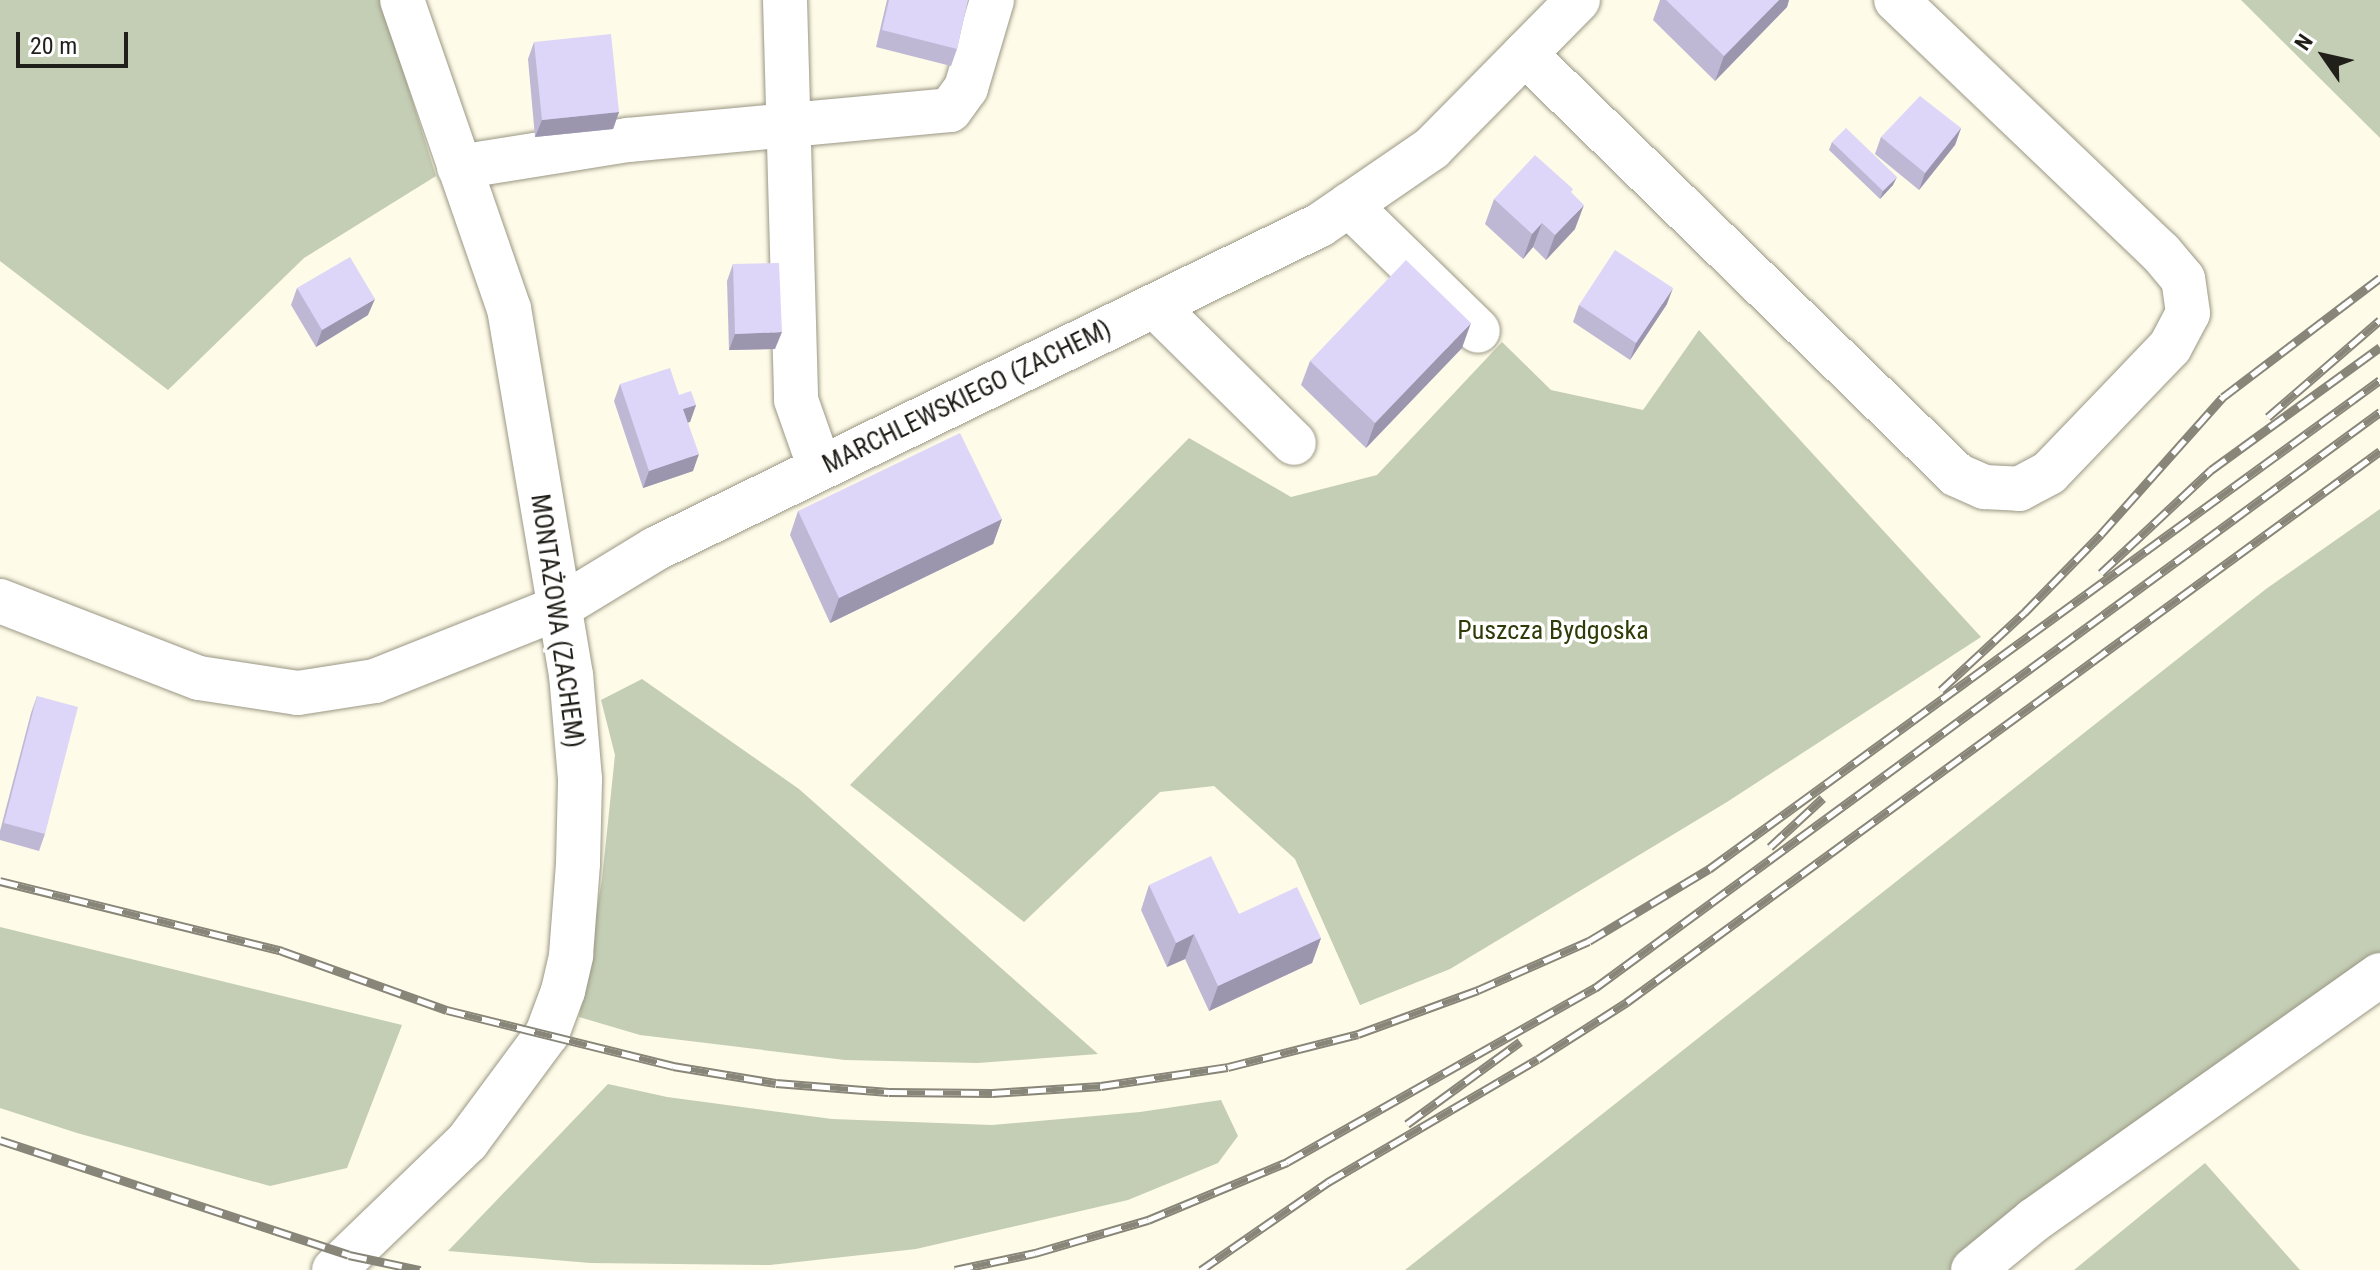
<!DOCTYPE html>
<html>
<head>
<meta charset="utf-8">
<style>
  body { margin:0 }
  #map { position:relative; width:2380px; height:1270px; overflow:hidden; background:#fefbe8; font-family:"Roboto Condensed",sans-serif }
  div>[style] { position:absolute }
  [style*='--x'] { left:calc(var(--x)*1px); top:calc(var(--y)*1px); width:calc(var(--w)*1px); rotate:calc(var(--a)*1deg) }
  .green>* { inset:0; background:#c4ceb4 }
  .roads { filter:drop-shadow(0 0 2px #9a9785) drop-shadow(0 0 2px #9a9785) }
  .minor>* { height:44px; margin:-22px; padding:0 22px; transform-origin:22px; border-radius:22px; background:#fff }
  .rail>* { height:9px; margin-top:-4.5px; transform-origin:0; background:repeating-linear-gradient(90deg,#fff 0 18px,#888579 0 36px); box-sizing:border-box; border-block:2px solid #888579 }
  .wall>* { inset:0; background:#beb8d5 }
  .shaded-wall>* { inset:0; background:#9b96ae }
  .building>* { inset:0; background:#ddd6f8 }
  span { translate:-50% -50%; white-space:nowrap; text-align:center; line-height:1.15; -webkit-text-stroke:7px #fff; paint-order:stroke }
  .street-label { font-size:26px; color:#211f19 }
  .park-label { font-size:26px; color:#2d3c08 }
  .north { position:absolute; left:2284px; top:16px; width:80px; height:80px; -webkit-text-stroke:6px #fff; paint-order:stroke; rotate:304deg; font-size:22px; font-weight:700; line-height:32px; text-align:center; color:#211f19 }
  .north::after { content:''; display:block; margin:auto; width:28px; height:36px; background:#211f19; clip-path:polygon(50% 0,100% 100%,50% 72%,0 100%) }
  .scale { position:absolute; left:16px; top:32px; width:112px; height:36px; box-sizing:border-box; border:4px solid #211f19; border-top:0; padding-left:10px; font-size:24px; line-height:28px; white-space:nowrap; color:#211f19; -webkit-text-stroke:6px #fff; paint-order:stroke }
</style>
</head>
<body>
<div id="map">
  <div class="green">
    <div style="clip-path:polygon(0 0,381px 0,436px 176px,304px 258px,168px 390px,0 261px)"></div>
    <div style="clip-path:polygon(2241px 0,2380px 0,2380px 138px)"></div>
    <div style="clip-path:polygon(1699px 330px,1981px 637px,1727px 802px,1450px 969px,1360px 1005px,1295px 859px,1214px 786px,1160px 792px,1024px 922px,850px 785px,1189px 438px,1291px 497px,1377px 475px,1502px 342px,1551px 390px,1643px 410px)"></div>
    <div style="clip-path:polygon(2380px 509px,2380px 975px,1973px 1270px,1405px 1270px,2266px 589px)"></div>
    <div style="clip-path:polygon(642px 679px,799px 789px,1098px 1054px,978px 1063px,845px 1060px,640px 1035px,579px 1017px,602px 879px,615px 755px,601px 700px)"></div>
    <div style="clip-path:polygon(0 927px,402px 1025px,347px 1168px,270px 1186px,77px 1133px,0 1108px)"></div>
    <div style="clip-path:polygon(608px 1084px,667px 1097px,832px 1119px,992px 1125px,1140px 1112px,1221px 1100px,1238px 1136px,1218px 1163px,1128px 1200px,916px 1249px,770px 1265px,590px 1263px,448px 1251px)"></div>
    <div style="clip-path:polygon(2205px 1163px,2300px 1270px,2074px 1270px)"></div>
  </div>
  <div class="roads">
    <div class="minor">
      <div style="--x:785;--y:0;--w:400;--a:88.4"></div>
      <div style="--x:796;--y:400;--w:72;--a:70.6"></div>
      <div style="--x:1525;--y:54;--w:603;--a:44.26"></div>
      <div style="--x:1957;--y:475;--w:30;--a:24"></div>
      <div style="--x:1984;--y:487;--w:35;--a:3"></div>
      <div style="--x:2019;--y:489;--w:34;--a:-28"></div>
      <div style="--x:2049;--y:473;--w:175;--a:-46.2"></div>
      <div style="--x:2170;--y:347;--w:38;--a:-62"></div>
      <div style="--x:2188;--y:313;--w:34;--a:-98"></div>
      <div style="--x:2183;--y:279;--w:35;--a:-130"></div>
      <div style="--x:2160;--y:252;--w:365;--a:-136.3"></div>
      <div style="--x:459;--y:167;--w:171;--a:-9.1"></div>
      <div style="--x:628;--y:140;--w:323;--a:-5.3"></div>
      <div style="--x:950;--y:110;--w:27;--a:-54"></div>
      <div style="--x:966;--y:88;--w:92;--a:-73.5"></div>
      <div style="--x:1349;--y:205;--w:180;--a:44.3"></div>
      <div style="--x:1155;--y:306;--w:195;--a:44.6"></div>
      <div style="--x:0;--y:601;--w:213;--a:21.2"></div>
      <div style="--x:199;--y:678;--w:100;--a:8.6"></div>
      <div style="--x:298;--y:693;--w:78;--a:-8.9"></div>
      <div style="--x:375;--y:681;--w:197;--a:-21.7"></div>
      <div style="--x:558;--y:608;--w:114;--a:-31.3"></div>
      <div style="--x:655;--y:549;--w:740;--a:-25.98"></div>
      <div style="--x:1320;--y:225;--w:136;--a:-34.5"></div>
      <div style="--x:1432;--y:148;--w:208;--a:-45.4"></div>
      <div style="--x:334;--y:1270;--w:185;--a:-43.9"></div>
      <div style="--x:467;--y:1142;--w:134;--a:-53.5"></div>
      <div style="--x:547;--y:1034;--w:46;--a:-69.6"></div>
      <div style="--x:563;--y:991;--w:37;--a:-77"></div>
      <div style="--x:571;--y:955;--w:92;--a:-85.6"></div>
      <div style="--x:578;--y:863;--w:84;--a:-88.6"></div>
      <div style="--x:580;--y:779;--w:104;--a:-94.9"></div>
      <div style="--x:571;--y:675;--w:371;--a:-99.6"></div>
      <div style="--x:509;--y:309;--w:327;--a:-109.1"></div>
      <div style="--x:1973;--y:1270;--w:79;--a:-39.3"></div>
      <div style="--x:2034;--y:1220;--w:424;--a:-35.3"></div>
    </div>
  </div>
  <div class="rail">
    <div style="--x:2268;--y:417;--w:148;--a:-40.9"></div>
    <div style="--x:2101;--y:573;--w:151;--a:-43.1"></div>
    <div style="--x:2211;--y:470;--w:209;--a:-36"></div>
    <div style="--x:1941;--y:690;--w:115;--a:-42.9"></div>
    <div style="--x:2025;--y:612;--w:109;--a:-45.7"></div>
    <div style="--x:2101;--y:534;--w:183;--a:-48.3"></div>
    <div style="--x:2223;--y:397;--w:197;--a:-37.2"></div>
    <div style="--x:1770;--y:847;--w:72;--a:-42.8"></div>
    <div style="--x:0;--y:881;--w:291;--a:13.9"></div>
    <div style="--x:282;--y:951;--w:175;--a:19.7"></div>
    <div style="--x:447;--y:1010;--w:233;--a:13.9"></div>
    <div style="--x:673;--y:1066;--w:104;--a:9.4"></div>
    <div style="--x:776;--y:1083;--w:113;--a:4.6"></div>
    <div style="--x:889;--y:1092;--w:103;--a:0.6"></div>
    <div style="--x:992;--y:1093;--w:109;--a:-3.7"></div>
    <div style="--x:1101;--y:1086;--w:128;--a:-8.5"></div>
    <div style="--x:1228;--y:1067;--w:134;--a:-14.2"></div>
    <div style="--x:1358;--y:1034;--w:128;--a:-20.1"></div>
    <div style="--x:1478;--y:990;--w:121;--a:-23.8"></div>
    <div style="--x:1589;--y:941;--w:140;--a:-31"></div>
    <div style="--x:1709;--y:869;--w:830;--a:-36.08"></div>
    <div style="--x:1407;--y:1124;--w:140;--a:-36"></div>
    <div style="--x:0;--y:1140;--w:367;--a:18.2"></div>
    <div style="--x:349;--y:1255;--w:73;--a:11.9"></div>
    <div style="--x:955;--y:1270;--w:82;--a:-12"></div>
    <div style="--x:1035;--y:1253;--w:118;--a:-16.3"></div>
    <div style="--x:1148;--y:1220;--w:151;--a:-22.6"></div>
    <div style="--x:1287;--y:1162;--w:354;--a:-29.5"></div>
    <div style="--x:1595;--y:988;--w:974;--a:-36.27"></div>
    <div style="--x:1201;--y:1270;--w:155;--a:-34.7"></div>
    <div style="--x:1328;--y:1182;--w:243;--a:-30.4"></div>
    <div style="--x:1538;--y:1059;--w:106;--a:-32.6"></div>
    <div style="--x:1627;--y:1002;--w:933;--a:-36.19"></div>
  </div>
  <div class="wall">
    <div style="clip-path:polygon(887px 0,968px 0,957px 49px,951px 66px,876px 47px)"></div>
    <div style="clip-path:polygon(1660px 0,1789px 0,1787px 7px,1715px 81px,1653px 20px)"></div>
    <div style="clip-path:polygon(534px 42px,619px 112px,613px 129px,535px 137px,528px 59px)"></div>
    <div style="clip-path:polygon(1961px 128px,1955px 145px,1919px 190px,1875px 154px,1881px 137px)"></div>
    <div style="clip-path:polygon(1832px 142px,1893px 185px,1880px 199px,1829px 150px)"></div>
    <div style="clip-path:polygon(1572px 193px,1575px 229px,1546px 260px,1533px 247px,1523px 259px,1485px 224px,1494px 199px)"></div>
    <div style="clip-path:polygon(733px 264px,775px 349px,729px 350px,727px 281px)"></div>
    <div style="clip-path:polygon(297px 288px,368px 315px,316px 347px,291px 305px)"></div>
    <div style="clip-path:polygon(1667px 304px,1630px 360px,1573px 322px,1579px 305px)"></div>
    <div style="clip-path:polygon(1462px 348px,1366px 448px,1301px 385px,1310px 361px)"></div>
    <div style="clip-path:polygon(620px 384px,679px 395px,696px 405px,690px 422px,688px 422px,693px 471px,643px 488px,614px 401px)"></div>
    <div style="clip-path:polygon(798px 511px,1002px 519px,993px 544px,830px 623px,790px 535px)"></div>
    <div style="clip-path:polygon(37px 696px,45px 834px,39px 851px,0 840px,0 831px,31px 713px)"></div>
    <div style="clip-path:polygon(1149px 885px,1239px 914px,1321px 938px,1312px 963px,1209px 1011px,1185px 959px,1167px 967px,1141px 910px)"></div>
  </div>
  <div class="shaded-wall">
    <div style="clip-path:polygon(1779px 0,1789px 0,1787px 7px,1715px 81px,1724px 56px)"></div>
    <div style="clip-path:polygon(619px 112px,613px 129px,535px 137px,542px 120px)"></div>
    <div style="clip-path:polygon(1961px 128px,1955px 145px,1919px 190px,1925px 173px)"></div>
    <div style="clip-path:polygon(1897px 177px,1893px 185px,1880px 199px,1883px 191px)"></div>
    <div style="clip-path:polygon(1584px 205px,1575px 229px,1546px 260px,1555px 235px)"></div>
    <div style="clip-path:polygon(1542px 223px,1533px 247px,1523px 259px,1532px 234px)"></div>
    <div style="clip-path:polygon(1673px 288px,1667px 304px,1630px 360px,1636px 343px)"></div>
    <div style="clip-path:polygon(375px 299px,368px 315px,316px 347px,322px 330px)"></div>
    <div style="clip-path:polygon(1471px 323px,1462px 348px,1366px 448px,1375px 423px)"></div>
    <div style="clip-path:polygon(782px 332px,775px 349px,729px 350px,735px 334px)"></div>
    <div style="clip-path:polygon(696px 405px,690px 422px,677px 426px,683px 409px)"></div>
    <div style="clip-path:polygon(699px 454px,693px 471px,643px 488px,649px 471px)"></div>
    <div style="clip-path:polygon(1002px 519px,993px 544px,830px 623px,839px 598px)"></div>
    <div style="clip-path:polygon(1194px 934px,1185px 959px,1167px 967px,1176px 943px)"></div>
    <div style="clip-path:polygon(1321px 938px,1312px 963px,1209px 1011px,1218px 986px)"></div>
  </div>
  <div class="building">
    <div style="clip-path:polygon(889px 0,968px 0,957px 49px,882px 30px)"></div>
    <div style="clip-path:polygon(1666px 0,1779px 0,1724px 56px)"></div>
    <div style="clip-path:polygon(611px 34px,619px 112px,542px 120px,534px 42px)"></div>
    <div style="clip-path:polygon(1920px 96px,1961px 128px,1925px 173px,1881px 137px)"></div>
    <div style="clip-path:polygon(1846px 128px,1897px 177px,1883px 191px,1832px 142px)"></div>
    <div style="clip-path:polygon(1535px 155px,1573px 189px,1571px 192px,1584px 205px,1555px 235px,1542px 223px,1532px 234px,1494px 199px)"></div>
    <div style="clip-path:polygon(1615px 250px,1673px 288px,1636px 343px,1579px 305px)"></div>
    <div style="clip-path:polygon(350px 257px,375px 299px,322px 330px,297px 288px)"></div>
    <div style="clip-path:polygon(1406px 260px,1471px 323px,1375px 423px,1310px 361px)"></div>
    <div style="clip-path:polygon(779px 263px,782px 332px,735px 334px,733px 264px)"></div>
    <div style="clip-path:polygon(670px 368px,679px 395px,691px 391px,696px 405px,683px 409px,699px 454px,649px 471px,620px 384px)"></div>
    <div style="clip-path:polygon(960px 433px,1002px 519px,839px 598px,798px 511px)"></div>
    <div style="clip-path:polygon(37px 696px,78px 707px,45px 834px,4px 823px)"></div>
    <div style="clip-path:polygon(1211px 856px,1239px 914px,1297px 887px,1321px 938px,1218px 986px,1194px 934px,1176px 943px,1149px 885px)"></div>
  </div>
  <div class="street-label">
    <span style="left:967px;top:397px;rotate:-26deg">MARCHLEWSKIEGO (ZACHEM)</span>
    <span style="left:557px;top:621px;rotate:82deg">MONTAŻOWA (ZACHEM)</span>
  </div>
  <div class="park-label">
    <span style="left:1553px;top:631px">Puszcza Bydgoska</span>
  </div>
  <div class="north">N</div>
  <div class="scale">20 m</div>
</div>
</body>
</html>
